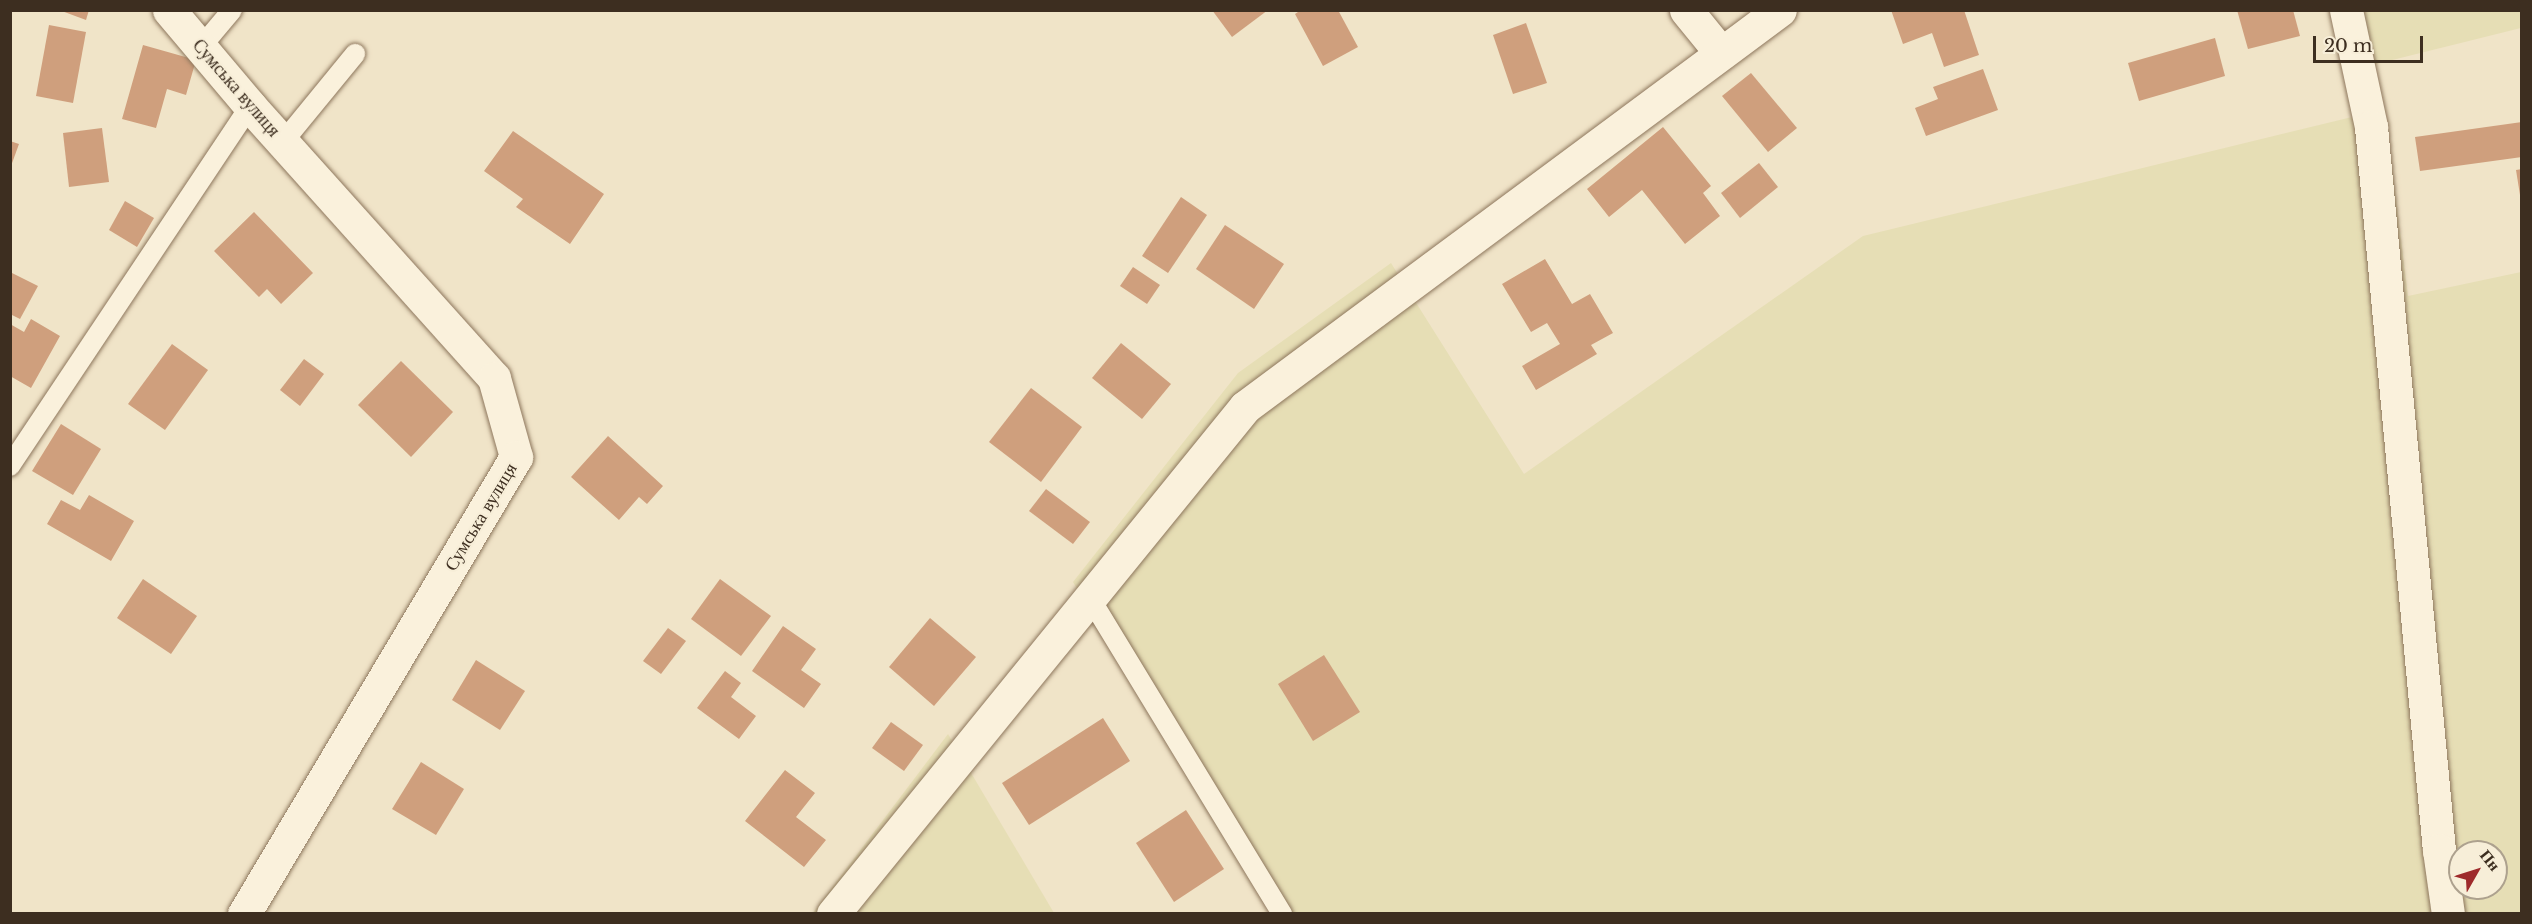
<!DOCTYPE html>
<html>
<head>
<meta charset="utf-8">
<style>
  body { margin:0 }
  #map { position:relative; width:2532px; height:924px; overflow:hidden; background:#f0e4c8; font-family:"Libre Baskerville",serif }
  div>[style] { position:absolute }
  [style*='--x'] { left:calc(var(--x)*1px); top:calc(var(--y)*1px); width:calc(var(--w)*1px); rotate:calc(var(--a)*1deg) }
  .farmland>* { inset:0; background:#e6deb5 }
  .building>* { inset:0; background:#cf9f7d }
  .roads { filter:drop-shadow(0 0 2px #8d765c) drop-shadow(0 0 2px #8d765c) }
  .service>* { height:20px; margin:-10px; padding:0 10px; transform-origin:10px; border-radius:10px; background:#faf1dc }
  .minor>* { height:33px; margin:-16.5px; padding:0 16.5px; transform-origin:16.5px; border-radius:16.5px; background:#faf1dc }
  span { translate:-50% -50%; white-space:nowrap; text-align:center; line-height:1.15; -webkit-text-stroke:4.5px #f7eed8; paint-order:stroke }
  .street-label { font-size:18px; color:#3d2e20 }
  .frame { position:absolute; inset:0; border:12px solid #3d2e20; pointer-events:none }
  .north { position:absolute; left:2448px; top:840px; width:60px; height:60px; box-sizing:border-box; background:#f7eed8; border:2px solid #ada18e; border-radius:50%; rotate:51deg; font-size:16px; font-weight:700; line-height:24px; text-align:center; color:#3d2e20 }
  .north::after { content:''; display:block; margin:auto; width:21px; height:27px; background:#9e2a2b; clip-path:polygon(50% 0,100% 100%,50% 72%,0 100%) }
  .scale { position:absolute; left:2313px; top:36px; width:110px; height:27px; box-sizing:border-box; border:3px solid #3d2e20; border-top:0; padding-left:8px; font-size:18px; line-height:21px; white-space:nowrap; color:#3d2e20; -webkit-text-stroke:4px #f7eed8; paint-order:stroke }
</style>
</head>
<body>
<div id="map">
  <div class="farmland">
    <div style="clip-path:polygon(2330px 11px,2521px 11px,2521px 28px,2344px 72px)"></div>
    <div style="clip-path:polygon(evenodd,2385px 109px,2408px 296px,2521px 272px,2521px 913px,1272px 913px,1073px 582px,1238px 373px,1391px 263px,1524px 474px,1863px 236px,2385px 109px,2460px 852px,2496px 852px,2496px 888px,2460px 888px,2460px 852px)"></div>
    <div style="clip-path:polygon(948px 734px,1054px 913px,812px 914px)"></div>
  </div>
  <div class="building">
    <div style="clip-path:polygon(59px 10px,89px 10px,86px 20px)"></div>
    <div style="clip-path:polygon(1212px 10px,1268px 10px,1232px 37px)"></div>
    <div style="clip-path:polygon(1301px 10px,1338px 10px,1358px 47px,1323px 66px,1295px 14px)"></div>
    <div style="clip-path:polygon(1891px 10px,1964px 10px,1979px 55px,1944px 67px,1932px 33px,1903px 44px)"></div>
    <div style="clip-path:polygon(2237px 10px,2293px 10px,2300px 36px,2248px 49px)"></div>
    <div style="clip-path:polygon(1526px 23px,1547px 83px,1513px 94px,1493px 35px)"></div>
    <div style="clip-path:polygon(49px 25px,86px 32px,73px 103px,36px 96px)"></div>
    <div style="clip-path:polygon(2215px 38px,2225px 76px,2139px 101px,2128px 63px)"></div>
    <div style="clip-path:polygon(143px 45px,196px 60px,186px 95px,167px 89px,156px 128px,122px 119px)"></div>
    <div style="clip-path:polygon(1983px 69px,1998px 110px,1926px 136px,1915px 108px,1938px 99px,1933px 87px)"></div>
    <div style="clip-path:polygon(1751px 73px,1797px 128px,1768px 152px,1722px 96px)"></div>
    <div style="clip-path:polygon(2522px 122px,2522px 157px,2420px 171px,2415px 137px)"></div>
    <div style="clip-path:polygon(1663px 127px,1711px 186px,1703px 193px,1720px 216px,1685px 244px,1642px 190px,1609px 217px,1587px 189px)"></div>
    <div style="clip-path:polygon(102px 128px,109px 182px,69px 187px,63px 133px)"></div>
    <div style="clip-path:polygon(513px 131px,604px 194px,570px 244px,516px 207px,523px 199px,484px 171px)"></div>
    <div style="clip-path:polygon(10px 141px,19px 144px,11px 166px,10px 166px)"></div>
    <div style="clip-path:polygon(1759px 163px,1778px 187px,1740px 218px,1721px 193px)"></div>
    <div style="clip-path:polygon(2522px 169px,2522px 195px,2520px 195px,2516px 170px)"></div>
    <div style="clip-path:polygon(1181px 197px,1207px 215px,1168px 273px,1142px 256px)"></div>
    <div style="clip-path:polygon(125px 201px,154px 218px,137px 247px,109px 230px)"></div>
    <div style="clip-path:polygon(254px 212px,313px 273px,281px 304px,267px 289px,259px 297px,214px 251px)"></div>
    <div style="clip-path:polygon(1225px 225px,1284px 264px,1254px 309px,1196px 269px)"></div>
    <div style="clip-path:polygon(1545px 259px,1572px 304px,1590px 294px,1613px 333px,1591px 345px,1597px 354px,1536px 390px,1522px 366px,1560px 344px,1547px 323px,1531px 332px,1502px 284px)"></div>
    <div style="clip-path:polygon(1133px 267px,1160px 285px,1147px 304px,1120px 286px)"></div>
    <div style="clip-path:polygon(10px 272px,38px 286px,20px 319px,10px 314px)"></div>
    <div style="clip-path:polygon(31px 319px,60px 336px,31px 388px,10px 376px,10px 324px,24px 332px)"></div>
    <div style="clip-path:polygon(1121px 343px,1171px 384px,1142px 419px,1092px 378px)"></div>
    <div style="clip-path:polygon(172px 344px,208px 370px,165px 430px,128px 404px)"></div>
    <div style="clip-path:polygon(304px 359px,324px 374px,300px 406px,280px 390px)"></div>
    <div style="clip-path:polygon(401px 361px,453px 412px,411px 457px,358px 405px)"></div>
    <div style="clip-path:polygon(1031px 388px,1082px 427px,1041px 482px,989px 442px)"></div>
    <div style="clip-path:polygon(61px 424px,101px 449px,73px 495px,32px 471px)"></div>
    <div style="clip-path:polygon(608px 436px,663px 486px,647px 504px,639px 497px,619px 520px,571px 477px)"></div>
    <div style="clip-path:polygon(1046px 489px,1090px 522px,1073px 544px,1029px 511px)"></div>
    <div style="clip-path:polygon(89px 495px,134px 521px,111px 561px,47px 524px,61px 500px,80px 510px)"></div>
    <div style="clip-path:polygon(143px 579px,197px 616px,171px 654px,117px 618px)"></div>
    <div style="clip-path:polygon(720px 579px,771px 616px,741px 656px,691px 619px)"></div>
    <div style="clip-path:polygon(930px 618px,976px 657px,934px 706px,889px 667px)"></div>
    <div style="clip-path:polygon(783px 626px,816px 649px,801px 670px,821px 684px,804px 708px,752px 671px)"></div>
    <div style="clip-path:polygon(668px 628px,686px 641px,661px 674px,643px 661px)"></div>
    <div style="clip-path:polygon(1324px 655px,1360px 712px,1313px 741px,1278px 684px)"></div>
    <div style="clip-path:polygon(476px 660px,525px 691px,500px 730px,452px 700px)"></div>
    <div style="clip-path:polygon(725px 671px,741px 683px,731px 697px,756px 716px,739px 739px,697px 708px)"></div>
    <div style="clip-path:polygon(1103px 718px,1130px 761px,1029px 825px,1002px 783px)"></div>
    <div style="clip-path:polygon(891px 722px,923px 745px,904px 771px,872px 748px)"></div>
    <div style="clip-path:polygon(421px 762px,464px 789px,436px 835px,392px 809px)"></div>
    <div style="clip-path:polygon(785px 770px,815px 793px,796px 817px,826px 840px,804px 867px,745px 821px)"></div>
    <div style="clip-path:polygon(1186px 810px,1224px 869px,1174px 902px,1136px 843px)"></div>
  </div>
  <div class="roads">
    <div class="service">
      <div style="--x:201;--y:47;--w:48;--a:-50"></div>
      <div style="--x:283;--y:142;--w:114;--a:-50.7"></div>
      <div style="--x:10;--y:466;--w:433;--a:-56.3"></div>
      <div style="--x:1090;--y:598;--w:370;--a:58.7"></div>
    </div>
    <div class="minor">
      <div style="--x:169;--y:10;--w:126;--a:49.8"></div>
      <div style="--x:250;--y:106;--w:365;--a:48.1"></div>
      <div style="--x:494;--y:378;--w:82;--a:74.4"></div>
      <div style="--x:516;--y:457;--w:532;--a:120.76"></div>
      <div style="--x:1686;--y:10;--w:55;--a:50.9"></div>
      <div style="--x:2346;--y:10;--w:120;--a:77.9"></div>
      <div style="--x:2371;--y:127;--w:726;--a:84.63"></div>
      <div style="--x:2439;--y:850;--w:65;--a:82"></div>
      <div style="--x:833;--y:914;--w:653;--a:-50.9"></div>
      <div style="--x:1245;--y:407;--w:666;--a:-36.58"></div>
    </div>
  </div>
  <div class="street-label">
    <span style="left:236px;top:88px;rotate:49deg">Сумська вулиця</span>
    <span style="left:481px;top:517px;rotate:-59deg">Сумська вулиця</span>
  </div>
  <div class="frame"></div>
  <div class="north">Пн</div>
  <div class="scale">20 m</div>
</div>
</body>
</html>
